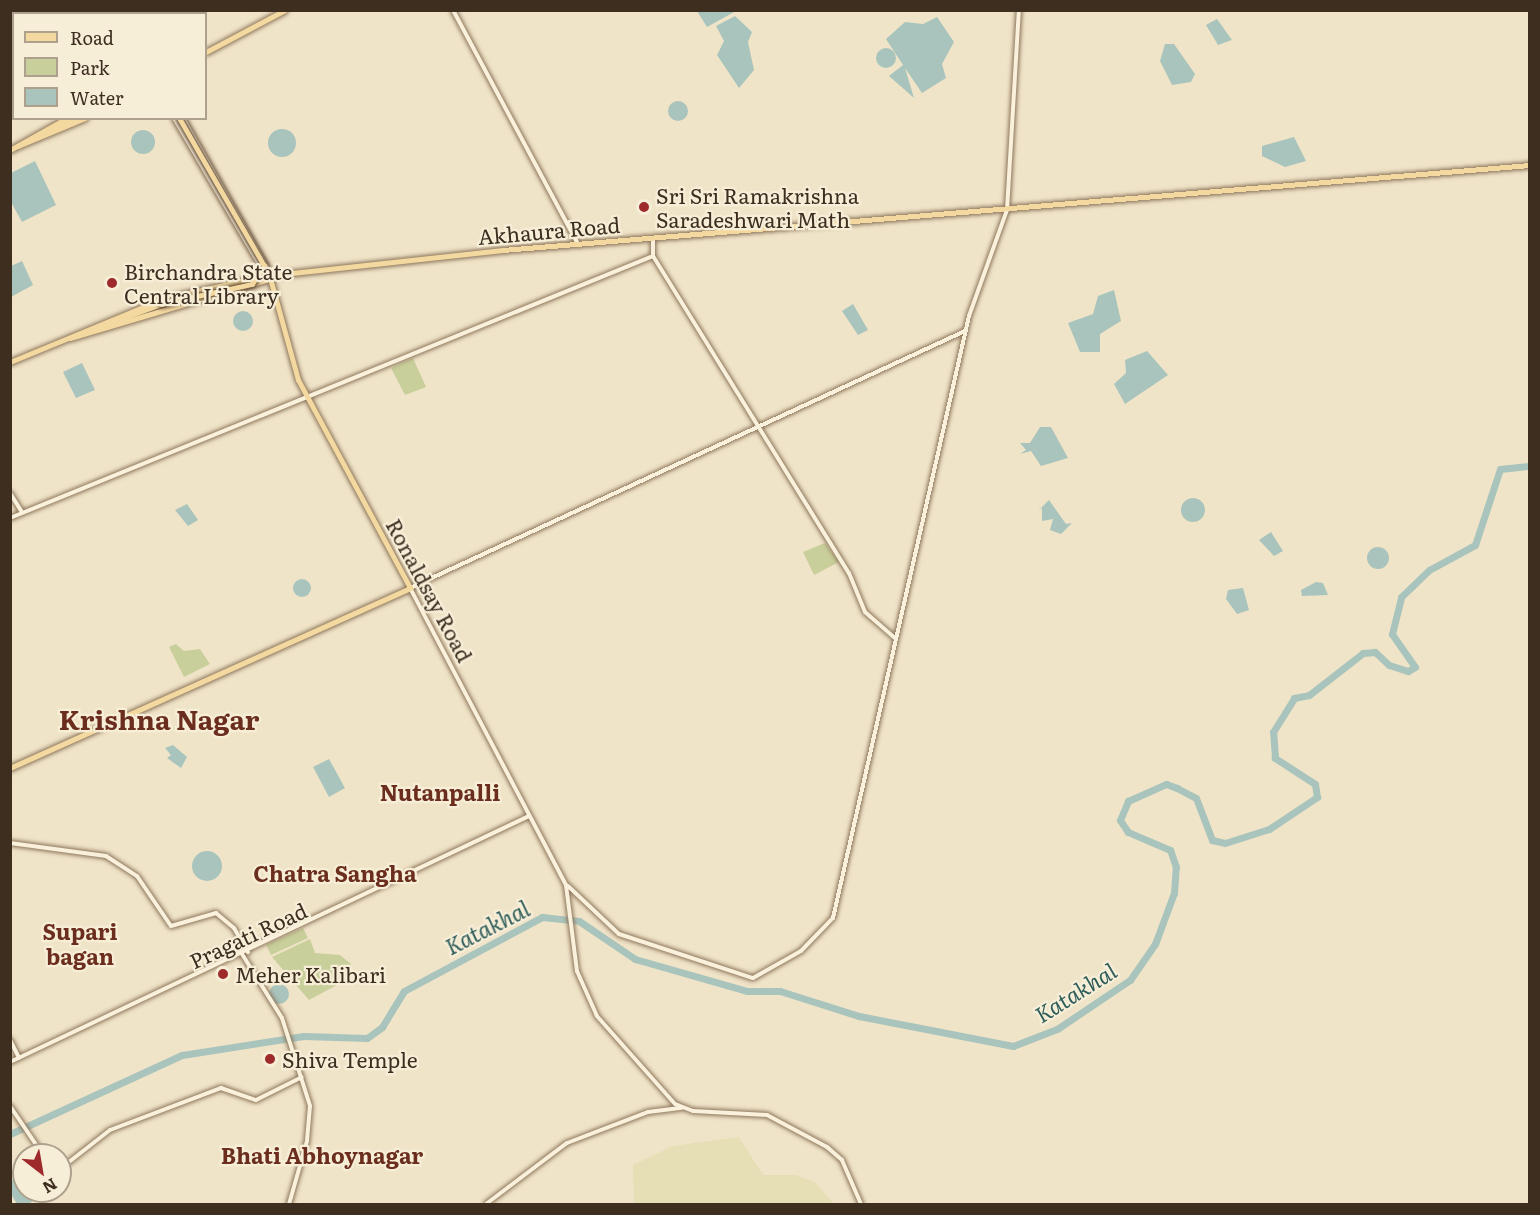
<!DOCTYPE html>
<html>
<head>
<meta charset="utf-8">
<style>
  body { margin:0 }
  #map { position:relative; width:1540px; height:1215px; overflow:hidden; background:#f0e4c8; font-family:Literata,serif }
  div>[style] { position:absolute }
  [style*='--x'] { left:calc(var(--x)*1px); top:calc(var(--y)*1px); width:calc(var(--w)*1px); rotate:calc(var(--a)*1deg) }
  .farmland>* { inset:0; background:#e6deb5 }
  .green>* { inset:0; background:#c9cf9b }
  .water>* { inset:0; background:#a9c4bc }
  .round { border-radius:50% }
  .river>* { height:7px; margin:-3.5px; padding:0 3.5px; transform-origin:3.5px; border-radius:3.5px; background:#a9c4bc }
  .roads { filter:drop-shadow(0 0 2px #8d765c) drop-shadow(0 0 2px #8d765c) }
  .minor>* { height:4px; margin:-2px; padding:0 2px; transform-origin:2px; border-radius:2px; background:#faf1dc }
  .major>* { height:4.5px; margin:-2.25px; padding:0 2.25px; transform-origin:2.25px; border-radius:2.25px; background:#f3d9a0 }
  .bridges { filter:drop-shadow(0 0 2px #5b4430) drop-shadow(0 0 2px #5b4430) }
  .major-bridge>* { height:4.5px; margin:-2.25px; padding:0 2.25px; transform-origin:2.25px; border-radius:2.25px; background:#f3d9a0 }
  .dots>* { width:16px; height:16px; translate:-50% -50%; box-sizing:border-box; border:3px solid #f7eed8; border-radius:50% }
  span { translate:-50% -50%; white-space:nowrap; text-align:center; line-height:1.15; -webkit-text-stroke:4.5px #f7eed8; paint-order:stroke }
  .poi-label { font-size:21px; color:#3d2e20 }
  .left { translate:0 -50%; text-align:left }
  .street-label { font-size:21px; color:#3d2e20 }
  .neighbourhood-label { font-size:22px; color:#6b2e1e; font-weight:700 }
  .water-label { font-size:22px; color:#2f5d5a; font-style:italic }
  .district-label { font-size:27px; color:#6b2e1e; font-weight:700 }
  .frame { position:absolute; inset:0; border:12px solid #3d2e20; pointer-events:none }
  .legend { position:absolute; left:12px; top:12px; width:195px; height:108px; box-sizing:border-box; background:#f7eed8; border:2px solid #ada18e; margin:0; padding:8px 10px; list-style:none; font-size:18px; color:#3d2e20 }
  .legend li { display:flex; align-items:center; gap:12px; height:30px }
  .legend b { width:30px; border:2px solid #ada18e }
  .north { position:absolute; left:12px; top:1143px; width:60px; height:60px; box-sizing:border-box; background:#f7eed8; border:2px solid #ada18e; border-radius:50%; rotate:149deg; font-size:16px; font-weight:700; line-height:24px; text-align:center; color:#3d2e20 }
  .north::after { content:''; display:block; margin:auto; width:21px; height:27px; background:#9e2a2b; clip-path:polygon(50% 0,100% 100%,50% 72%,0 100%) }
</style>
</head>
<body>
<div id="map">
  <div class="farmland">
    <div style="clip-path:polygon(739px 1137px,763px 1175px,796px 1175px,814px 1182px,835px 1204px,634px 1204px,633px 1165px,673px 1146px)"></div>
  </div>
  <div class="green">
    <div style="clip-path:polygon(413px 358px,426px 387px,405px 395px,391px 368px)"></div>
    <div style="clip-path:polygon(825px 543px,839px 562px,814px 575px,803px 552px)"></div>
    <div style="clip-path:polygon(176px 644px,184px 651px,200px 649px,210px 664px,184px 677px,169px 647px)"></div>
    <div style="clip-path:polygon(303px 928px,308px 938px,271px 955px,266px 945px)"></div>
    <div style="clip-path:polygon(310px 939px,315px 953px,340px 955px,351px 964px,350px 978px,309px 1000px,272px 957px)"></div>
  </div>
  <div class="water">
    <div style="clip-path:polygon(697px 11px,736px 11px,707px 27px)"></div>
    <div style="clip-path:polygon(735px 16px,752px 32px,748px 42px,754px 70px,739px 88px,717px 55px,724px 41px,716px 26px)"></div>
    <div style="clip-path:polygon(937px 17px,954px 42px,942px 64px,946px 78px,922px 93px,905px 68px,914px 98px,889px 76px,903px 65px,886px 39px,905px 22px,923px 24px)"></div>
    <div style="clip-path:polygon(1217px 19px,1232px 40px,1218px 45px,1206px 25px)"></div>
    <div style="clip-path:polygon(1165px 44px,1174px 44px,1195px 74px,1191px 82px,1172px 85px,1160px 61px)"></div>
    <div class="round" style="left:876px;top:48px;width:20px;height:20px"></div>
    <div class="round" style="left:668px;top:101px;width:20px;height:20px"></div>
    <div class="round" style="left:268px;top:129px;width:28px;height:28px"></div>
    <div class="round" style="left:131px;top:130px;width:24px;height:24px"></div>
    <div style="clip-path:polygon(1294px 137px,1306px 161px,1285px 167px,1262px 156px,1262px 146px)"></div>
    <div style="clip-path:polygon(35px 161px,56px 205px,22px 222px,11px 202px,11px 173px)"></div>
    <div style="clip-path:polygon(22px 261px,33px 285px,11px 297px,11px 266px)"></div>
    <div style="clip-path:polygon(1114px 290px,1121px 321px,1100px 334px,1100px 352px,1080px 352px,1068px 323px,1093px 314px,1098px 296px)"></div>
    <div style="clip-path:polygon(853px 304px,868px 330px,858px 335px,842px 311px)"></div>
    <div class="round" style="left:233px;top:311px;width:20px;height:20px"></div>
    <div style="clip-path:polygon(1147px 351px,1168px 375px,1125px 404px,1114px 384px,1126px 373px,1125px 360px)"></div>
    <div style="clip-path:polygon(82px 363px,95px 390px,76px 398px,63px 372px)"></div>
    <div style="clip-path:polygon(1040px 427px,1051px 427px,1068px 458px,1041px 466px,1031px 451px,1020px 454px,1026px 450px,1020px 443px,1030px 443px)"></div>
    <div class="round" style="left:1181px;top:498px;width:24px;height:24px"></div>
    <div style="clip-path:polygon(1049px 500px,1066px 524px,1072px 523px,1061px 534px,1050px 530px,1053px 519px,1042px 521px,1042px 508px,1038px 511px)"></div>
    <div style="clip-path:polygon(187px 504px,198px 520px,188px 526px,175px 510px)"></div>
    <div style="clip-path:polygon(1271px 532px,1283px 551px,1274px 556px,1259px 540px)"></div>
    <div class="round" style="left:1367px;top:547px;width:22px;height:22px"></div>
    <div class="round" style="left:293px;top:579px;width:18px;height:18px"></div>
    <div style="clip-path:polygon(1316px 582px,1323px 583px,1328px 595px,1302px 596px,1301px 590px)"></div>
    <div style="clip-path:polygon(1243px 588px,1249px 610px,1237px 614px,1226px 599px,1228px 590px)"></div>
    <div style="clip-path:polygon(173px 745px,187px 757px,181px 768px,167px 758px,171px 755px,165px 748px)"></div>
    <div style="clip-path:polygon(329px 759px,345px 788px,329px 797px,313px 767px)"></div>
    <div class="round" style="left:192px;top:851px;width:30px;height:30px"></div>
    <div class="round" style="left:269px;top:984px;width:20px;height:20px"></div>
    <div style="clip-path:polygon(20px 1176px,34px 1200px,29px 1204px,17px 1204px,11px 1194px,11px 1180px)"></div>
  </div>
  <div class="river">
    <div style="--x:10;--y:1134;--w:189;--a:-24.7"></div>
    <div style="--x:182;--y:1055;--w:123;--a:-8.9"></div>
    <div style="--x:304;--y:1036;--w:63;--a:1.8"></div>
    <div style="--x:367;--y:1038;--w:19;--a:-36"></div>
    <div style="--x:382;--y:1027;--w:42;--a:-58.6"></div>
    <div style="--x:404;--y:991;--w:157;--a:-28.2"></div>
    <div style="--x:542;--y:917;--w:37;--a:6"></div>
    <div style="--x:579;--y:921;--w:68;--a:34.2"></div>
    <div style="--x:635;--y:959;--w:116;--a:15.9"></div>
    <div style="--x:747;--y:991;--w:33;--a:0"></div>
    <div style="--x:780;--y:991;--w:83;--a:17.6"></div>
    <div style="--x:859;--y:1016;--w:157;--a:11"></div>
    <div style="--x:1013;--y:1046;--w:47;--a:-21.1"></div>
    <div style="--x:1057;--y:1029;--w:88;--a:-33.9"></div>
    <div style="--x:1130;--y:980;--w:44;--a:-55.2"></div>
    <div style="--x:1155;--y:944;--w:54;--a:-69.6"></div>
    <div style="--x:1174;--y:893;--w:26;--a:-86"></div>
    <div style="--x:1176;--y:867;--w:18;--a:-109"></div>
    <div style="--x:1170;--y:850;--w:46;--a:-156.8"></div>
    <div style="--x:1128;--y:832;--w:14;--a:-124"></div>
    <div style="--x:1120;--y:820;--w:21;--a:-67"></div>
    <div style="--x:1128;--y:801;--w:42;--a:-24.1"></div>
    <div style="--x:1166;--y:784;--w:12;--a:20"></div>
    <div style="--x:1177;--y:788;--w:21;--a:28"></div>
    <div style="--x:1196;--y:798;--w:45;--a:69.1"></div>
    <div style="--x:1212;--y:840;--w:13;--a:13"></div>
    <div style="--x:1225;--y:843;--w:46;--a:-17.7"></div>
    <div style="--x:1269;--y:829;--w:58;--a:-33.7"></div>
    <div style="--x:1317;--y:797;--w:13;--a:-99"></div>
    <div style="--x:1315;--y:784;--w:48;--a:-147"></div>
    <div style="--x:1275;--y:758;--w:26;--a:-94"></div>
    <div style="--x:1273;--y:732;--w:40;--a:-58"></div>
    <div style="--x:1294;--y:698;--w:15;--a:-11"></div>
    <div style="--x:1309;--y:695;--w:68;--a:-37.9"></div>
    <div style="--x:1363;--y:653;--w:12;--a:-5"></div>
    <div style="--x:1375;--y:652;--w:19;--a:43"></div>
    <div style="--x:1389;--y:665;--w:20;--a:18"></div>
    <div style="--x:1408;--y:671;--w:8;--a:-30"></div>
    <div style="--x:1415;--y:667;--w:40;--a:-124.9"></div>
    <div style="--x:1392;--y:634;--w:38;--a:-76"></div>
    <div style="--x:1401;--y:597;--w:39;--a:-44"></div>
    <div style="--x:1429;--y:570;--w:52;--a:-28.5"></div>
    <div style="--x:1475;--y:545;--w:80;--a:-71.8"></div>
    <div style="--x:1500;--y:469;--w:30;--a:-6"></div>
  </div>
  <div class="roads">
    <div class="minor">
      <div style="--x:99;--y:10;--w:4;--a:63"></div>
      <div style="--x:113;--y:10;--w:4;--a:76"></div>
      <div style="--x:453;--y:10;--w:265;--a:61.9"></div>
      <div style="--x:58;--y:14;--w:6;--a:-45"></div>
      <div style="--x:10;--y:43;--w:4;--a:-14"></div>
      <div style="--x:174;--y:118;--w:183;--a:59.8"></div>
      <div style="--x:183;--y:118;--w:179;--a:60.6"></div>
      <div style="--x:653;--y:238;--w:18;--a:90"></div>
      <div style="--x:653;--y:256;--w:373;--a:58.3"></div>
      <div style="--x:849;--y:573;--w:42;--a:67.7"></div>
      <div style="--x:865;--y:612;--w:40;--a:41"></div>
      <div style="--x:10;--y:493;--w:22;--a:58"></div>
      <div style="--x:10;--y:518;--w:694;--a:-22.17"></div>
      <div style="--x:10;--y:843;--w:97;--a:7.7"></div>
      <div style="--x:106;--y:856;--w:37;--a:33"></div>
      <div style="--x:137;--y:876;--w:60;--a:55.8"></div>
      <div style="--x:171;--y:926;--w:47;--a:-16.1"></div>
      <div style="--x:216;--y:913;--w:23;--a:40"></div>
      <div style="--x:234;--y:928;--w:28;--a:60"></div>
      <div style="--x:568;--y:886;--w:70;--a:43.3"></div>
      <div style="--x:619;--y:934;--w:141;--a:18.2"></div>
      <div style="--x:753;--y:978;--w:55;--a:-29.4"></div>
      <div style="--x:801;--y:951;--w:46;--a:-45.9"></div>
      <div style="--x:833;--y:918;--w:617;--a:-77.27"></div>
      <div style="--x:969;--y:316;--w:113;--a:-70.3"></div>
      <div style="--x:1007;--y:210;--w:200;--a:-86.6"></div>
      <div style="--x:242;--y:954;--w:75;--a:58"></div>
      <div style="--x:282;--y:1018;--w:92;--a:72.3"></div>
      <div style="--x:310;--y:1106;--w:35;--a:95"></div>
      <div style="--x:307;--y:1141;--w:66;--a:105.9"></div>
      <div style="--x:10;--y:1040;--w:20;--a:63"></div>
      <div style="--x:10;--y:1062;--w:574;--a:-25.36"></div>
      <div style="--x:10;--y:1106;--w:59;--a:56"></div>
      <div style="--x:60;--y:1169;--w:63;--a:-38"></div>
      <div style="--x:110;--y:1130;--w:119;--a:-20.7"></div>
      <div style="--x:221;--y:1088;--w:37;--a:19"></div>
      <div style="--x:256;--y:1100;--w:51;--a:-26.6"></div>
      <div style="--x:486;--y:1204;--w:101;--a:-37"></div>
      <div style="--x:567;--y:1143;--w:87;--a:-20.9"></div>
      <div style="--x:648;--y:1112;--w:34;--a:-7"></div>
      <div style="--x:861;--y:1204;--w:48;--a:-113.4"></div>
      <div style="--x:842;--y:1160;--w:20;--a:-139"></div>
      <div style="--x:827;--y:1147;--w:68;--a:-151.9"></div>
      <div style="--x:767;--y:1115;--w:74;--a:-176.9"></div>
      <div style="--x:693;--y:1111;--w:19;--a:-159"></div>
      <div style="--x:675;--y:1104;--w:118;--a:-131.6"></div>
      <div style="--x:597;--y:1016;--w:49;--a:-114"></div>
      <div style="--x:577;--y:971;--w:87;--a:-97.3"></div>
      <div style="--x:566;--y:885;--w:335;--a:-117.7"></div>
      <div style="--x:410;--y:588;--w:612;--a:-24.85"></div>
    </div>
    <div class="major">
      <div style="--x:106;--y:10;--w:4;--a:63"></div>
      <div style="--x:206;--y:52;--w:89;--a:-28"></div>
      <div style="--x:26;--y:142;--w:55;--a:-25.6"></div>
      <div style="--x:18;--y:146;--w:73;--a:-22.7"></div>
      <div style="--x:10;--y:150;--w:65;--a:-29.3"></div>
      <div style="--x:274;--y:275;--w:230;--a:-6.2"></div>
      <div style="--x:503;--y:250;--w:1031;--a:-4.73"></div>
      <div style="--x:90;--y:330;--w:76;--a:-20.1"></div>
      <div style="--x:70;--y:338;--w:211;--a:-16.5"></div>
      <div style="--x:10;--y:362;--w:165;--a:-22.4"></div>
      <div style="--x:163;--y:299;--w:111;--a:-13"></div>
      <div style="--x:271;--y:274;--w:4;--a:76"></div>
      <div style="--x:10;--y:768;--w:439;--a:-24.2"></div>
      <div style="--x:410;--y:588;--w:236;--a:-118.3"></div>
      <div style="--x:298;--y:380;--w:102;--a:-105.4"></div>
    </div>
  </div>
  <div class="bridges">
    <div class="major-bridge">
      <div style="--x:161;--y:304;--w:93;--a:-12.4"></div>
      <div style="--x:252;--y:284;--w:22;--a:-56"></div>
      <div style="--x:264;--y:266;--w:171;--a:-119.9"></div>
    </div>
  </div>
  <div class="dots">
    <div style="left:644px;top:207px;background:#9e2a2b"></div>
    <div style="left:112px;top:283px;background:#9e2a2b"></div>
    <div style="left:223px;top:974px;background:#9e2a2b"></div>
    <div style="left:270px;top:1059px;background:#9e2a2b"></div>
  </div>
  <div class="poi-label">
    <span class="left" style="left:656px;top:207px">Sri Sri Ramakrishna<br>Saradeshwari Math</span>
    <span class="left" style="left:124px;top:283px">Birchandra State<br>Central Library</span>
    <span class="left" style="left:235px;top:974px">Meher Kalibari</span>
    <span class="left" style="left:282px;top:1059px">Shiva Temple</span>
  </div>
  <div class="street-label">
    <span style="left:549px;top:230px;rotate:-5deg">Akhaura Road</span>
    <span style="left:430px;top:590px;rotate:62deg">Ronaldsay Road</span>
    <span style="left:248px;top:935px;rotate:-25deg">Pragati Road</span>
  </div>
  <div class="neighbourhood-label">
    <span style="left:440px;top:792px">Nutanpalli</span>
    <span style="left:335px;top:873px">Chatra Sangha</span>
    <span style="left:80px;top:943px">Supari<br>bagan</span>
    <span style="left:322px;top:1155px">Bhati Abhoynagar</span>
  </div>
  <div class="water-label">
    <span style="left:487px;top:927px;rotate:-27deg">Katakhal</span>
    <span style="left:1075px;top:992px;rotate:-32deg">Katakhal</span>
  </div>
  <div class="district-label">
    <span style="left:159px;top:719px">Krishna Nagar</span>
  </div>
  <div class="frame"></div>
  <ul class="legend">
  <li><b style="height:8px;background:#f3d9a0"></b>Road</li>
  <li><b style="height:16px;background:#c9cf9b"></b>Park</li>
  <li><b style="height:16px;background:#a9c4bc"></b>Water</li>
  </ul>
  <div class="north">N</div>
</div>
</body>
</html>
